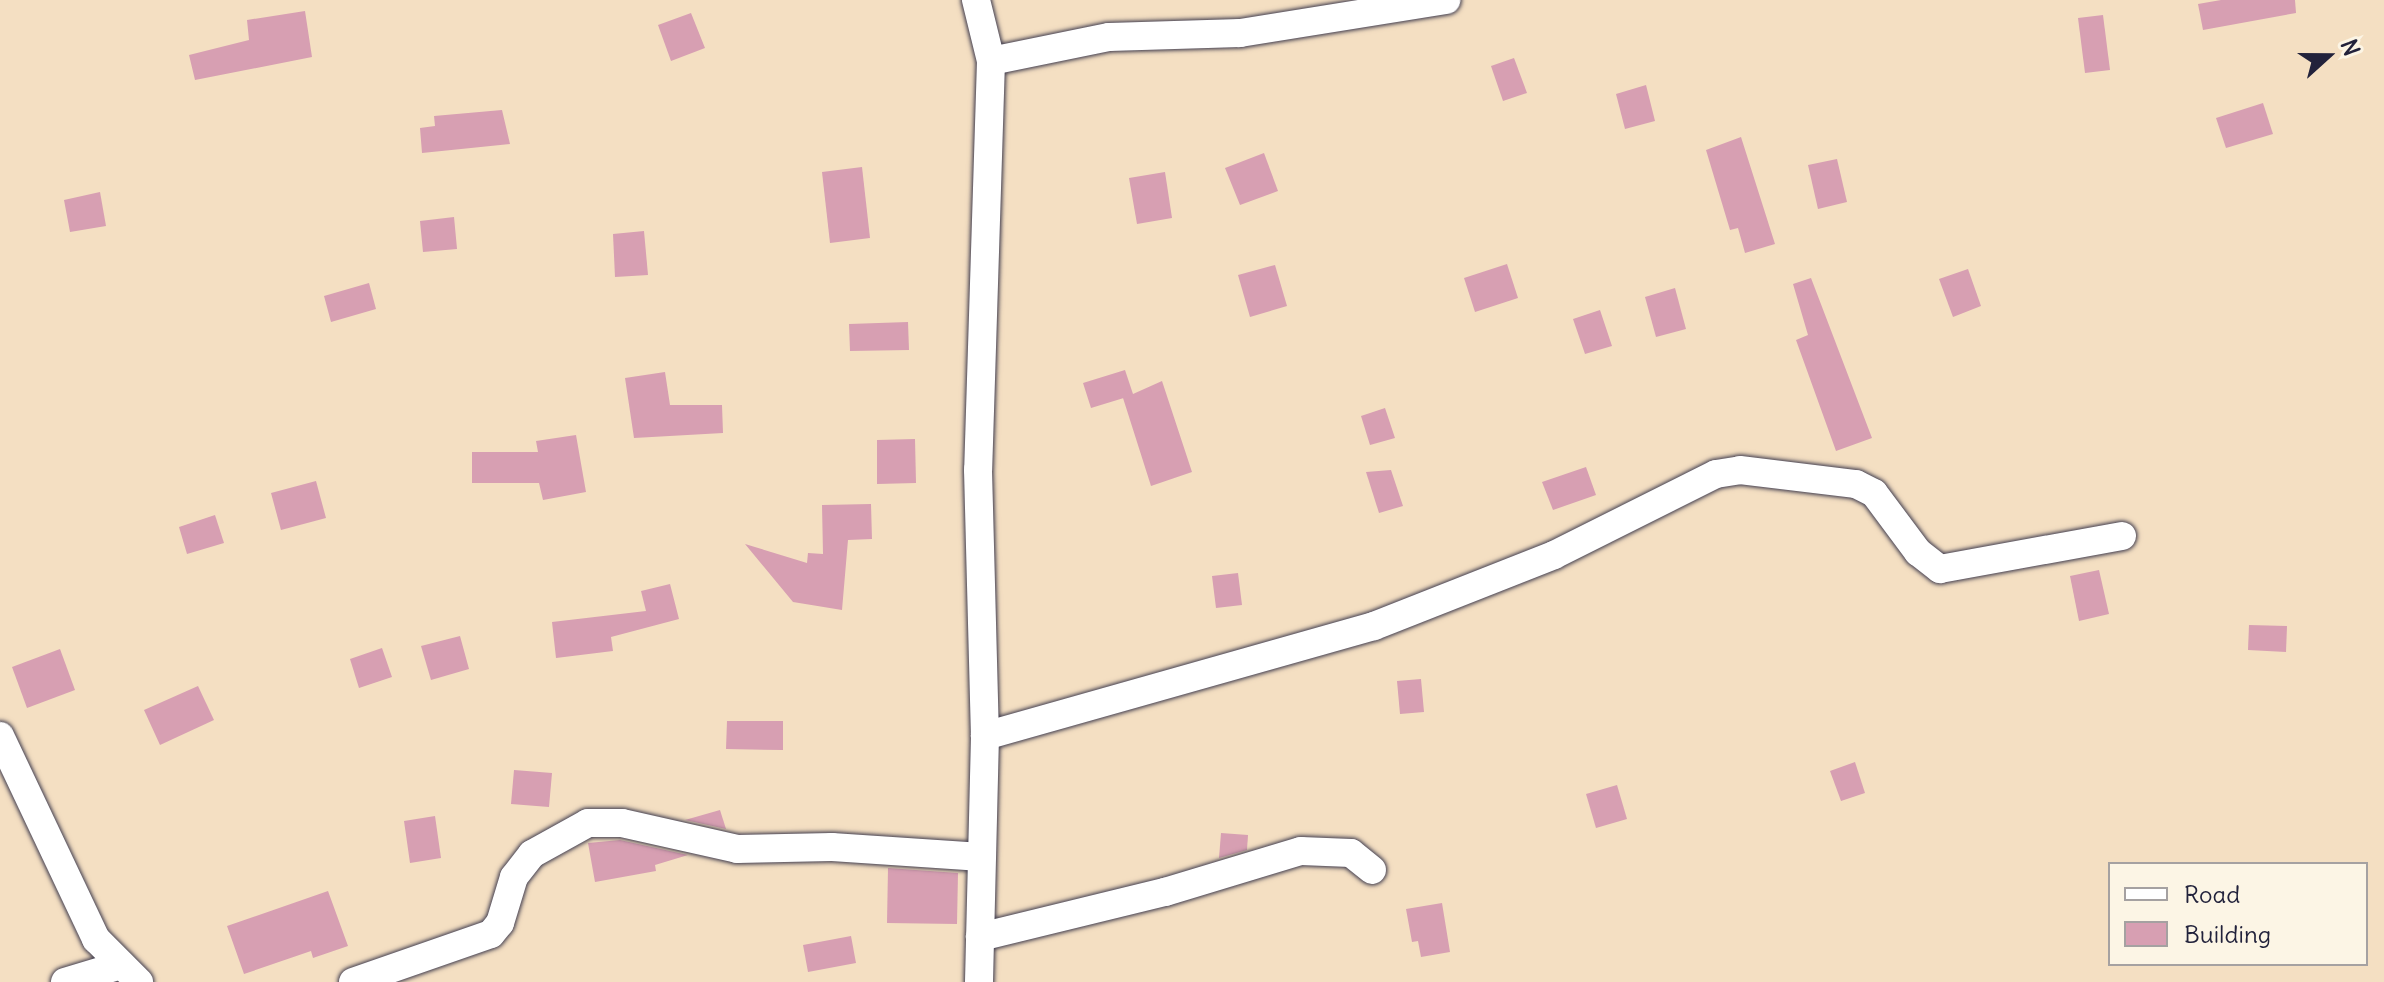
<!DOCTYPE html>
<html>
<head>
<meta charset="utf-8">
<style>
  body { margin:0 }
  #map { position:relative; width:2384px; height:982px; overflow:hidden; background:#f4dfc2; font-family:Delius,sans-serif }
  div>[style] { position:absolute }
  [style*='--x'] { left:calc(var(--x)*1px); top:calc(var(--y)*1px); width:calc(var(--w)*1px); rotate:calc(var(--a)*1deg) }
  .building>* { inset:0; background:#d79fb2 }
  .roads { filter:drop-shadow(0 0 2px #423e4f) drop-shadow(0 0 2px #423e4f) }
  .street>* { height:28px; margin:-14px; padding:0 14px; transform-origin:14px; border-radius:14px; background:#fff }
  span { translate:-50% -50%; white-space:nowrap; text-align:center; line-height:1.15; -webkit-text-stroke:8px #fcf5e5; paint-order:stroke }
  .legend { position:absolute; left:2108px; top:862px; width:260px; height:104px; box-sizing:border-box; background:#fcf5e5; border:2px solid #a5a1a1; margin:0; padding:10px 14px; list-style:none; font-size:24px; color:#22223b }
  .legend li { display:flex; align-items:center; gap:16px; height:40px }
  .legend b { width:40px; border:2px solid #a5a1a1 }
  .north { position:absolute; left:2288px; top:16px; width:80px; height:80px; -webkit-text-stroke:6px #fcf5e5; paint-order:stroke; rotate:69deg; font-size:22px; font-weight:700; line-height:32px; text-align:center; color:#22223b }
  .north::after { content:''; display:block; margin:auto; width:28px; height:36px; background:#22223b; clip-path:polygon(50% 0,100% 100%,50% 72%,0 100%) }
</style>
</head>
<body>
<div id="map">
  <div class="building">
    <div style="clip-path:polygon(2221px 0,2295px 0,2296px 13px,2203px 30px,2198px 4px)"></div>
    <div style="clip-path:polygon(305px 11px,312px 57px,195px 80px,189px 55px,249px 40px,247px 20px)"></div>
    <div style="clip-path:polygon(691px 13px,705px 48px,671px 61px,658px 25px)"></div>
    <div style="clip-path:polygon(2103px 15px,2110px 70px,2085px 73px,2078px 18px)"></div>
    <div style="clip-path:polygon(1514px 58px,1527px 93px,1503px 101px,1491px 66px)"></div>
    <div style="clip-path:polygon(1646px 85px,1655px 121px,1625px 129px,1616px 94px)"></div>
    <div style="clip-path:polygon(2263px 103px,2273px 134px,2226px 148px,2216px 118px)"></div>
    <div style="clip-path:polygon(502px 110px,510px 144px,422px 153px,420px 128px,435px 126px,434px 116px)"></div>
    <div style="clip-path:polygon(1741px 137px,1775px 244px,1745px 253px,1738px 228px,1730px 230px,1706px 150px)"></div>
    <div style="clip-path:polygon(1264px 153px,1278px 191px,1240px 205px,1225px 168px)"></div>
    <div style="clip-path:polygon(1837px 159px,1847px 202px,1818px 209px,1808px 165px)"></div>
    <div style="clip-path:polygon(862px 167px,870px 238px,830px 243px,822px 172px)"></div>
    <div style="clip-path:polygon(1165px 172px,1172px 218px,1137px 224px,1129px 178px)"></div>
    <div style="clip-path:polygon(100px 192px,106px 226px,70px 232px,64px 200px)"></div>
    <div style="clip-path:polygon(454px 217px,457px 249px,423px 252px,420px 221px)"></div>
    <div style="clip-path:polygon(644px 231px,648px 275px,615px 277px,613px 234px)"></div>
    <div style="clip-path:polygon(1507px 264px,1518px 298px,1475px 312px,1464px 278px)"></div>
    <div style="clip-path:polygon(1275px 265px,1287px 306px,1250px 317px,1238px 275px)"></div>
    <div style="clip-path:polygon(1968px 269px,1981px 306px,1953px 317px,1939px 279px)"></div>
    <div style="clip-path:polygon(1811px 278px,1872px 438px,1836px 451px,1796px 340px,1808px 335px,1793px 284px)"></div>
    <div style="clip-path:polygon(369px 283px,376px 309px,331px 322px,324px 296px)"></div>
    <div style="clip-path:polygon(1675px 288px,1686px 329px,1656px 337px,1645px 297px)"></div>
    <div style="clip-path:polygon(1600px 310px,1612px 346px,1585px 354px,1573px 319px)"></div>
    <div style="clip-path:polygon(908px 322px,909px 350px,850px 351px,849px 324px)"></div>
    <div style="clip-path:polygon(1125px 370px,1133px 394px,1162px 381px,1192px 472px,1151px 486px,1123px 398px,1127px 397px,1091px 408px,1083px 383px)"></div>
    <div style="clip-path:polygon(665px 372px,670px 405px,722px 405px,723px 433px,634px 438px,625px 378px)"></div>
    <div style="clip-path:polygon(1385px 408px,1395px 438px,1370px 445px,1361px 416px)"></div>
    <div style="clip-path:polygon(576px 435px,586px 492px,543px 500px,539px 483px,472px 483px,472px 452px,538px 452px,536px 441px)"></div>
    <div style="clip-path:polygon(915px 439px,916px 483px,877px 484px,877px 440px)"></div>
    <div style="clip-path:polygon(1586px 467px,1596px 495px,1553px 510px,1542px 482px)"></div>
    <div style="clip-path:polygon(1391px 470px,1403px 506px,1379px 513px,1366px 472px)"></div>
    <div style="clip-path:polygon(316px 481px,326px 518px,281px 530px,271px 493px)"></div>
    <div style="clip-path:polygon(871px 504px,872px 539px,848px 540px,842px 610px,793px 602px,745px 544px,807px 563px,808px 553px,823px 554px,822px 505px)"></div>
    <div style="clip-path:polygon(215px 515px,224px 543px,187px 554px,179px 527px)"></div>
    <div style="clip-path:polygon(2099px 570px,2109px 614px,2079px 621px,2070px 576px)"></div>
    <div style="clip-path:polygon(1238px 573px,1242px 605px,1216px 608px,1212px 576px)"></div>
    <div style="clip-path:polygon(670px 584px,679px 619px,611px 637px,613px 651px,556px 658px,552px 622px,646px 611px,641px 591px)"></div>
    <div style="clip-path:polygon(2249px 625px,2287px 626px,2286px 652px,2248px 650px)"></div>
    <div style="clip-path:polygon(460px 636px,469px 669px,431px 680px,421px 646px)"></div>
    <div style="clip-path:polygon(382px 648px,392px 677px,359px 688px,350px 659px)"></div>
    <div style="clip-path:polygon(60px 649px,75px 690px,27px 708px,12px 667px)"></div>
    <div style="clip-path:polygon(1421px 679px,1424px 712px,1400px 714px,1397px 681px)"></div>
    <div style="clip-path:polygon(198px 686px,214px 720px,160px 745px,144px 710px)"></div>
    <div style="clip-path:polygon(727px 721px,783px 721px,783px 750px,726px 749px)"></div>
    <div style="clip-path:polygon(1855px 762px,1865px 793px,1841px 801px,1830px 771px)"></div>
    <div style="clip-path:polygon(514px 770px,552px 773px,549px 807px,511px 804px)"></div>
    <div style="clip-path:polygon(1617px 785px,1627px 819px,1596px 828px,1586px 794px)"></div>
    <div style="clip-path:polygon(720px 810px,726px 829px,685px 820px)"></div>
    <div style="clip-path:polygon(435px 816px,441px 858px,410px 863px,404px 821px)"></div>
    <div style="clip-path:polygon(1221px 833px,1248px 835px,1247px 850px,1219px 858px)"></div>
    <div style="clip-path:polygon(620px 840px,688px 855px,655px 865px,656px 871px,595px 882px,588px 843px)"></div>
    <div style="clip-path:polygon(888px 868px,958px 873px,957px 924px,887px 923px)"></div>
    <div style="clip-path:polygon(328px 891px,348px 946px,313px 958px,311px 951px,244px 974px,227px 926px)"></div>
    <div style="clip-path:polygon(1442px 903px,1450px 952px,1421px 957px,1418px 941px,1412px 942px,1406px 909px)"></div>
    <div style="clip-path:polygon(851px 936px,856px 963px,808px 972px,803px 945px)"></div>
  </div>
  <div class="roads">
    <div class="street">
      <div style="--x:976;--y:0;--w:63;--a:76.2"></div>
      <div style="--x:991;--y:61;--w:409;--a:91.8"></div>
      <div style="--x:978;--y:470;--w:266;--a:88.5"></div>
      <div style="--x:985;--y:736;--w:246;--a:91.4"></div>
      <div style="--x:991;--y:61;--w:120;--a:-11.5"></div>
      <div style="--x:1109;--y:37;--w:131;--a:-1.7"></div>
      <div style="--x:1240;--y:33;--w:209;--a:-9.1"></div>
      <div style="--x:0;--y:736;--w:225;--a:64.7"></div>
      <div style="--x:96;--y:939;--w:61;--a:45"></div>
      <div style="--x:985;--y:736;--w:404;--a:-15.8"></div>
      <div style="--x:1374;--y:626;--w:193;--a:-21.5"></div>
      <div style="--x:1554;--y:555;--w:181;--a:-26.6"></div>
      <div style="--x:1716;--y:474;--w:24;--a:-9"></div>
      <div style="--x:1740;--y:470;--w:117;--a:6.9"></div>
      <div style="--x:1856;--y:484;--w:20;--a:27"></div>
      <div style="--x:1874;--y:493;--w:74;--a:53.3"></div>
      <div style="--x:1918;--y:552;--w:28;--a:38"></div>
      <div style="--x:1940;--y:569;--w:185;--a:-10.3"></div>
      <div style="--x:980;--y:937;--w:190;--a:-13.7"></div>
      <div style="--x:1165;--y:892;--w:142;--a:-16.8"></div>
      <div style="--x:1301;--y:851;--w:50;--a:2.3"></div>
      <div style="--x:1351;--y:853;--w:27;--a:39"></div>
      <div style="--x:65;--y:982;--w:59;--a:-16.9"></div>
      <div style="--x:353;--y:982;--w:146;--a:-19.2"></div>
      <div style="--x:491;--y:934;--w:14;--a:-51"></div>
      <div style="--x:500;--y:923;--w:48;--a:-73.1"></div>
      <div style="--x:514;--y:877;--w:29;--a:-52"></div>
      <div style="--x:532;--y:854;--w:64;--a:-29"></div>
      <div style="--x:588;--y:823;--w:34;--a:0"></div>
      <div style="--x:622;--y:823;--w:118;--a:12.7"></div>
      <div style="--x:737;--y:849;--w:95;--a:-1.2"></div>
      <div style="--x:832;--y:847;--w:150;--a:3.8"></div>
    </div>
  </div>
  <ul class="legend">
  <li><b style="height:10px;background:#fff"></b>Road</li>
  <li><b style="height:22px;background:#d79fb2"></b>Building</li>
  </ul>
  <div class="north">N</div>
</div>
</body>
</html>
